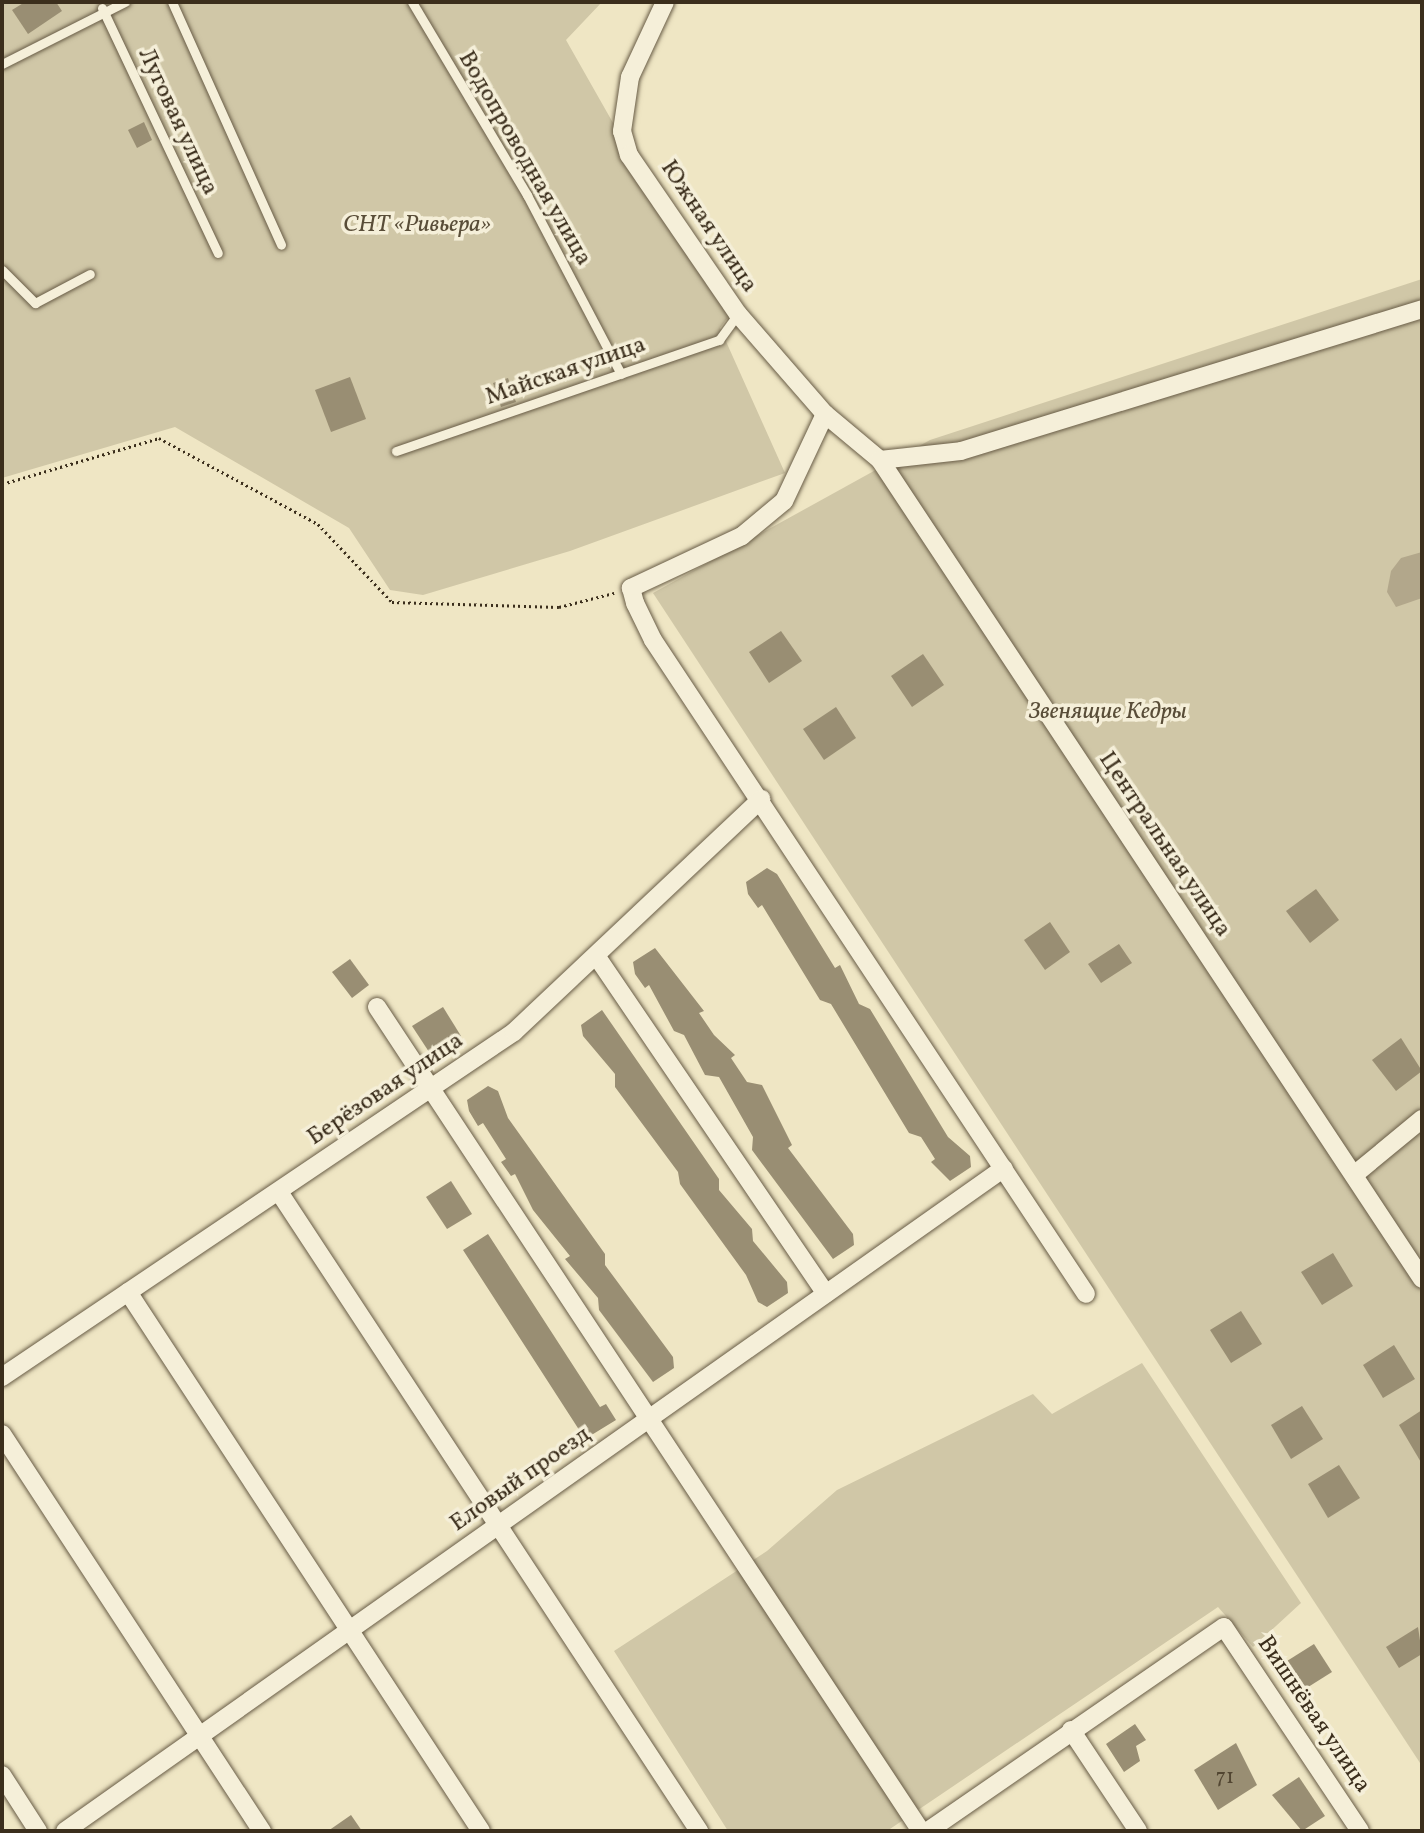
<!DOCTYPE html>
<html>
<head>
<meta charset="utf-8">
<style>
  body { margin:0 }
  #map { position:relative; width:1424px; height:1833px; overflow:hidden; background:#efe6c4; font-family:Vollkorn,serif }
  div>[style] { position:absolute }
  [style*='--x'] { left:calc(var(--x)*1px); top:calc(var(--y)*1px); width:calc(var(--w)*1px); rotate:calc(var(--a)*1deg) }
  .green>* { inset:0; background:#d0c7a7 }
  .water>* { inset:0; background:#b2a78b }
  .building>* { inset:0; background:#998e73 }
  .path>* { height:2.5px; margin-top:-1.25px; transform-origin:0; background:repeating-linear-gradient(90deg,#3b2e1c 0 2px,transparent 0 5.5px) }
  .roads { filter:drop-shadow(0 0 2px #685c46) drop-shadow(0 0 2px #685c46) }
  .service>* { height:9px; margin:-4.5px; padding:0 4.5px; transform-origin:4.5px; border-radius:4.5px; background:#f5efd9 }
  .minor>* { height:18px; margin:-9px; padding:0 9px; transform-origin:9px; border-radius:9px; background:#f5efd9 }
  span { translate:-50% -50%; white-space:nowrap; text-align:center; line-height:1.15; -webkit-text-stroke:7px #f5efd9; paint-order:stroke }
  .number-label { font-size:21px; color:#524632 }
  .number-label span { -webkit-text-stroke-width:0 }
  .street-label { font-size:24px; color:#3b2e1c }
  .park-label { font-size:24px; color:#594d38; font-style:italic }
  .frame { position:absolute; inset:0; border:4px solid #3b2e1c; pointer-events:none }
</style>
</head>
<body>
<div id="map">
  <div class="green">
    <div style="clip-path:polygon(2px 2px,602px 2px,566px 40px,663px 211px,731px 313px,720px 328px,785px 473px,570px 551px,423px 595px,390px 590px,349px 528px,175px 427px,2px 478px)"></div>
    <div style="clip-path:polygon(1422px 279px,1422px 1766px,653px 593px,930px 440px)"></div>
    <div style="clip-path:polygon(1142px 1363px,1301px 1603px,1253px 1647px,1218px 1607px,887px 1831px,728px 1831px,614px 1651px,767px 1551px,837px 1490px,1033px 1394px,1052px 1414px)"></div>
  </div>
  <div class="water">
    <div style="clip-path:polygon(1422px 552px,1422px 598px,1396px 607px,1387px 592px,1391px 571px,1401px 558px)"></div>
  </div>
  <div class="building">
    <div style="clip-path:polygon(25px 2px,56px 2px,62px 11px,28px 34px,12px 10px)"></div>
    <div style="clip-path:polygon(144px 122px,152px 140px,137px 148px,128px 130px)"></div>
    <div style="clip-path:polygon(350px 377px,366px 419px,331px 432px,315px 390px)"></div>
    <div style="clip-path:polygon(508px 378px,516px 402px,501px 407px,493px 383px)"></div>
    <div style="clip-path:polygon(781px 631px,802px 661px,769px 683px,749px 652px)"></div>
    <div style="clip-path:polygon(923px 654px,944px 685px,912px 707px,891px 676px)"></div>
    <div style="clip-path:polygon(836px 707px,856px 738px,824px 760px,803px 729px)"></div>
    <div style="clip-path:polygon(767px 868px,777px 874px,835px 968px,840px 965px,859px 1004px,870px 1009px,948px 1137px,970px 1156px,971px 1167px,950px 1181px,931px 1162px,935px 1159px,921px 1137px,909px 1133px,831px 1004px,820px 1000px,762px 905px,758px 908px,748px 894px,746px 882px)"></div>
    <div style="clip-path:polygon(1316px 889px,1339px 920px,1310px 943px,1286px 911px)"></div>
    <div style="clip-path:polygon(1050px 922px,1070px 952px,1045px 970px,1024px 940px)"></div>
    <div style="clip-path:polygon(1119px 944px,1132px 963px,1101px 983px,1088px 964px)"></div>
    <div style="clip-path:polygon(655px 948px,704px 1011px,699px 1013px,714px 1035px,735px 1055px,731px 1058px,747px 1082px,762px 1085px,792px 1145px,788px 1148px,853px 1234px,854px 1245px,833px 1259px,752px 1150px,753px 1137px,719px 1077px,705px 1075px,684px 1035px,674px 1031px,649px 985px,645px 988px,635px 974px,633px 962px)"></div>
    <div style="clip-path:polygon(350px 959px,369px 985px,352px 998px,332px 972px)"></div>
    <div style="clip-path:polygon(443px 1007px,461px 1036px,431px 1055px,412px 1026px)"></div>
    <div style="clip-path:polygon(602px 1010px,719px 1179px,719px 1190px,752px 1229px,753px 1241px,787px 1282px,788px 1293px,767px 1307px,758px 1302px,746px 1275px,680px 1184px,678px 1172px,615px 1087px,615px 1074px,583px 1036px,581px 1025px)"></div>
    <div style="clip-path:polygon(1401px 1038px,1422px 1071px,1396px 1091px,1372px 1060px)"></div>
    <div style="clip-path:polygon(488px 1086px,498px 1091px,508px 1118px,605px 1254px,605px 1265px,673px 1357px,674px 1368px,653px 1382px,599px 1310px,598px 1298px,565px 1259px,570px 1256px,533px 1210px,515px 1174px,511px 1176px,501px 1162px,506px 1159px,483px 1123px,478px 1126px,469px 1111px,467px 1100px)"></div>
    <div style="clip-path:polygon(451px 1181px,472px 1214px,447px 1229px,426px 1197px)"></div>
    <div style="clip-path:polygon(488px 1234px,600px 1407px,606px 1404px,616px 1420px,585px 1439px,463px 1250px)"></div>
    <div style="clip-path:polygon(1333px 1253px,1353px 1286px,1322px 1305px,1301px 1272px)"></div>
    <div style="clip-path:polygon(1241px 1311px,1262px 1344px,1231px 1363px,1210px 1330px)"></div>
    <div style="clip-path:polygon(1394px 1345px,1415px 1379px,1383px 1398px,1363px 1365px)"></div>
    <div style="clip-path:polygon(1302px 1406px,1323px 1439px,1291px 1459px,1271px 1425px)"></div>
    <div style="clip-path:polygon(1422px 1410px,1422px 1464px,1399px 1425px)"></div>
    <div style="clip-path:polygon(1339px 1465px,1360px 1498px,1328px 1518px,1308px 1484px)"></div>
    <div style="clip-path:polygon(1418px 1627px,1422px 1654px,1399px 1668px,1386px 1647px)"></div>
    <div style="clip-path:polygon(1314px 1644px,1332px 1672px,1305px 1689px,1287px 1661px)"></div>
    <div style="clip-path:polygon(1135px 1724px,1146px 1740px,1136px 1746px,1140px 1761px,1124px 1772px,1106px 1744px)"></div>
    <div style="clip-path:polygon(1236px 1743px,1257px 1785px,1218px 1810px,1194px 1770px)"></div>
    <div style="clip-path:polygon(1299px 1777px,1325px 1816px,1302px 1831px,1272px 1795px)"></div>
    <div style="clip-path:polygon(351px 1815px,362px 1831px,328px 1831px)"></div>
  </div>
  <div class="path">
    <div style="--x:2;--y:484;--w:164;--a:-16.3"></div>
    <div style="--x:159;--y:438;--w:181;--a:28.4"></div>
    <div style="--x:318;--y:524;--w:108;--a:46.5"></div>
    <div style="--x:392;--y:602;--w:167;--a:1.7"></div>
    <div style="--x:559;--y:607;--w:57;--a:-14.3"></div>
  </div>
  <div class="roads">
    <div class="service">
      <div style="--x:172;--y:2;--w:266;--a:65.8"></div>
      <div style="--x:412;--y:2;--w:225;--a:59.2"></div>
      <div style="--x:527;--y:195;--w:202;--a:62.3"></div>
      <div style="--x:102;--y:8;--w:271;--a:64.7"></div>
      <div style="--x:2;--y:64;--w:138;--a:-26.8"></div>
      <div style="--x:2;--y:270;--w:47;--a:45"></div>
      <div style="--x:35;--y:303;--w:62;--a:-27.8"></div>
      <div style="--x:396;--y:451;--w:342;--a:-19"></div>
      <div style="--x:719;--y:340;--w:32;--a:-54"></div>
    </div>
    <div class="minor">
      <div style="--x:665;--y:2;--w:83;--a:115"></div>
      <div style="--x:630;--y:77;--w:55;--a:98.4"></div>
      <div style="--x:622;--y:131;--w:25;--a:74"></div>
      <div style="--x:629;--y:155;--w:193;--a:55.6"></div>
      <div style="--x:738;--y:314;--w:133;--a:49"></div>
      <div style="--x:825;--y:414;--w:72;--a:39.9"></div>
      <div style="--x:880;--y:460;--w:982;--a:56.5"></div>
      <div style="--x:825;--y:414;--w:96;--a:115.2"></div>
      <div style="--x:784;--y:501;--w:55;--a:140.2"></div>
      <div style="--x:742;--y:536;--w:123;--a:154.9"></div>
      <div style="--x:631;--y:588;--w:16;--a:75"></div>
      <div style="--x:635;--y:603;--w:41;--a:64.1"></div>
      <div style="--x:653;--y:640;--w:784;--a:56.49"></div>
      <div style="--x:880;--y:460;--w:81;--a:-6.3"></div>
      <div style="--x:961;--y:451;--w:482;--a:-17.1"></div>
      <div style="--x:597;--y:957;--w:407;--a:55.8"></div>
      <div style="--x:377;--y:1007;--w:987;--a:56.57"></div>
      <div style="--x:1354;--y:1175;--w:88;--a:-39.5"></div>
      <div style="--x:279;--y:1192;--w:765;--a:56.68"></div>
      <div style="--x:128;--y:1292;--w:644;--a:56.78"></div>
      <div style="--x:2;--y:1377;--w:617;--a:-33.97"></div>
      <div style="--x:514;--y:1032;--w:340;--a:-43.3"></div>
      <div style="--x:2;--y:1434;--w:475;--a:56.8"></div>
      <div style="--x:1071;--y:1730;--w:121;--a:56.4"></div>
      <div style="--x:2;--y:1775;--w:67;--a:57.3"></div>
      <div style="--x:65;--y:1831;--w:1149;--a:-35.22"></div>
      <div style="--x:928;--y:1831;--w:359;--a:-34.6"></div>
      <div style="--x:1224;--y:1627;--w:245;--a:56.3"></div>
    </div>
  </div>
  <div class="number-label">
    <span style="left:1225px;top:1778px">71</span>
  </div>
  <div class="street-label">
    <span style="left:177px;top:122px;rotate:65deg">Луговая улица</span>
    <span style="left:524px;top:159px;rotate:60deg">Водопроводная улица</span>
    <span style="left:708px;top:227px;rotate:56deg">Южная улица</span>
    <span style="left:566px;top:372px;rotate:-19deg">Майская улица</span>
    <span style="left:1164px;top:845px;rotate:56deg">Центральная улица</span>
    <span style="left:386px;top:1090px;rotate:-34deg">Берёзовая улица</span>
    <span style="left:521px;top:1480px;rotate:-35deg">Еловый проезд</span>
    <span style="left:1313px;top:1715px;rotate:56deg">Вишнёвая улица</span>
  </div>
  <div class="park-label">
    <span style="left:417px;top:226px">СНТ «Ривьера»</span>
    <span style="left:1108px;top:713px">Звенящие Кедры</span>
  </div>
  <div class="frame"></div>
</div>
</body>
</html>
